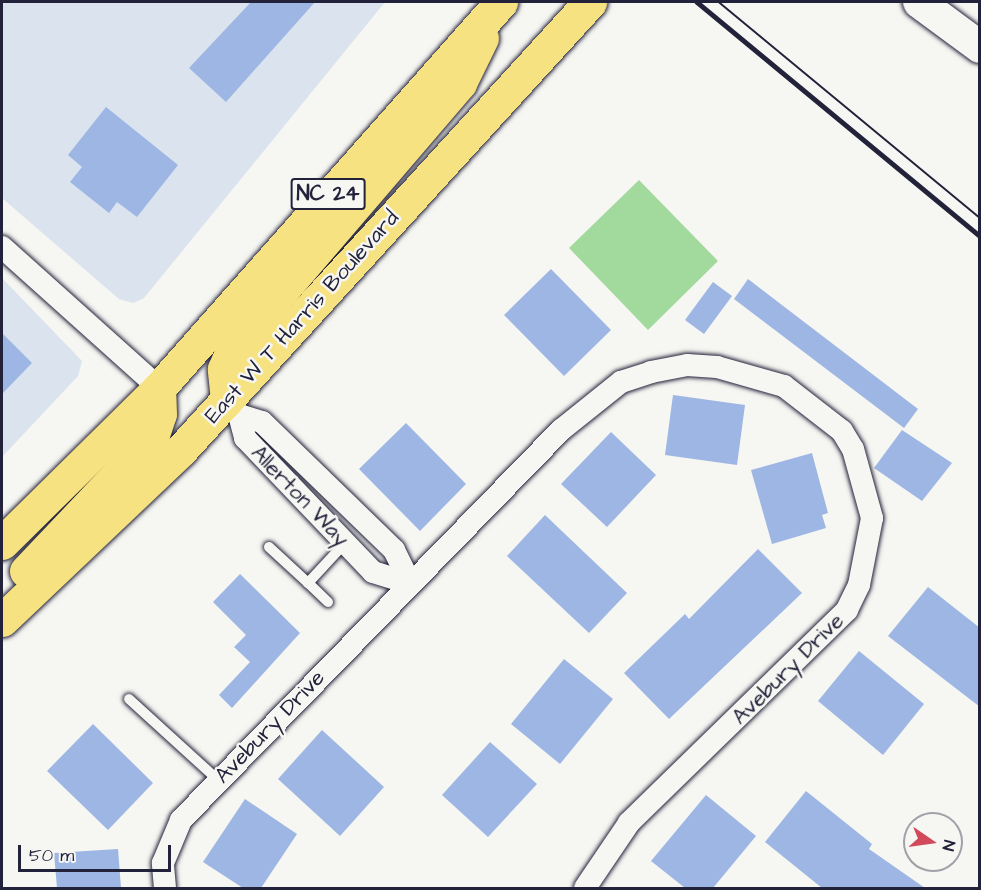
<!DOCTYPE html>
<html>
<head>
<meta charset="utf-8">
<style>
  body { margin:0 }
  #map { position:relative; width:981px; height:890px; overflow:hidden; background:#f6f6f2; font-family:"Architects Daughter",sans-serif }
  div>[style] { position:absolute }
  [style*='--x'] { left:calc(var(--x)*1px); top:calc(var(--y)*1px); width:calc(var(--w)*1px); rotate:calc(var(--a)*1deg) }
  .built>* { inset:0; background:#dbe3ee }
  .green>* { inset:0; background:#a2d99d }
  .building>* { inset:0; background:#9db6e3 }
  .roads { filter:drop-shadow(0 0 2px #22223b) drop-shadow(0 0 2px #22223b) }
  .lane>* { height:10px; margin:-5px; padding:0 5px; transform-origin:5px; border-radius:5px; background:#f6f6f2 }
  .street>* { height:22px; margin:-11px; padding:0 11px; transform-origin:11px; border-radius:11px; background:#f6f6f2 }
  .secondary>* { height:32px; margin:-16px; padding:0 16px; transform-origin:16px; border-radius:16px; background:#f6f6f2 }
  .primary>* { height:33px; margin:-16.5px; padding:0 16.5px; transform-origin:16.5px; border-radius:16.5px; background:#f7e281 }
  .tram>* { height:1.5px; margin:-0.75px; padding:0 0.75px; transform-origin:0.75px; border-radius:0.75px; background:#22223b }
  .rail>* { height:4.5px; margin:-2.25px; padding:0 2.25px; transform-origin:2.25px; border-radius:2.25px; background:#22223b }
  span { translate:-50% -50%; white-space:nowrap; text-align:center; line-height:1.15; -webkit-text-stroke:5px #f6f6f2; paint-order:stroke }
  .shield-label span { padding:2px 4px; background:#f6f6f2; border:2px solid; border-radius:4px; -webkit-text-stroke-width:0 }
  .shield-label { font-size:21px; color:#22223b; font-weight:700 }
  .street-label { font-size:22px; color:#22223b }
  .frame { position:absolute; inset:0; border:3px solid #22223b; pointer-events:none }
  .north { position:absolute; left:903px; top:812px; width:60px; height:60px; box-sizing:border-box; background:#f6f6f2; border:2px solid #a1a1a9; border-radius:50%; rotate:103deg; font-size:16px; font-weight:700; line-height:24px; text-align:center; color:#22223b }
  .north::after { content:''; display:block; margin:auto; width:21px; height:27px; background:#d1495b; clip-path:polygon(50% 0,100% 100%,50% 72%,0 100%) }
  .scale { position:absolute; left:18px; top:845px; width:153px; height:27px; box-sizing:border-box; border:3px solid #22223b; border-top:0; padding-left:8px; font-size:18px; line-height:21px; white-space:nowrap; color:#22223b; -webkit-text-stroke:4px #f6f6f2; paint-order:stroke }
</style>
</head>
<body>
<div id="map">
  <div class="built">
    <div style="clip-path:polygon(2px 2px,385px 2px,144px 298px,133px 303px,119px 299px,2px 198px)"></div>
    <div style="clip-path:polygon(2px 278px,82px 361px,78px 376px,2px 457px)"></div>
  </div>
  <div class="green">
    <div style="clip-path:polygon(639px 180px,718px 261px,648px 330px,569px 248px)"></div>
  </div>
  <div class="building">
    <div style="clip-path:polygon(251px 2px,315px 2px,226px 102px,189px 68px)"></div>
    <div style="clip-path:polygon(106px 107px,178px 165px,137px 217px,117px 202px,109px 213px,70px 182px,82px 167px,68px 155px)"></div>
    <div style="clip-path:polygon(551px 269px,611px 330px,564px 376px,504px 315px)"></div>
    <div style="clip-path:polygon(748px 279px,918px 409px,904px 428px,734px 299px)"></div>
    <div style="clip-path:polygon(713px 282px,732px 296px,704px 334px,685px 320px)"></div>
    <div style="clip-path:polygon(2px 333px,32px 363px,2px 394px)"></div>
    <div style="clip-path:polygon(673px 395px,745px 405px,737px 465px,665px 455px)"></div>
    <div style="clip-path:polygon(406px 423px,466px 484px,420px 531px,359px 469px)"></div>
    <div style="clip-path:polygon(902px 430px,952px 463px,922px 501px,874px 468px)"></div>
    <div style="clip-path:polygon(611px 432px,656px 475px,607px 527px,561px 484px)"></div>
    <div style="clip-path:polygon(812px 453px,828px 513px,822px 515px,826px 528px,772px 544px,751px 470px)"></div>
    <div style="clip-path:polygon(545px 515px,627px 593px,589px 633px,507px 556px)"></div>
    <div style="clip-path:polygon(758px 549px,802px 593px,669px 719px,624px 673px,685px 614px,689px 619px)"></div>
    <div style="clip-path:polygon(240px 574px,300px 633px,232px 708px,219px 695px,250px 662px,234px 647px,246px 635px,213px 602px)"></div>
    <div style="clip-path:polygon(928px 587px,980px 628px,980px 707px,888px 636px)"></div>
    <div style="clip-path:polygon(859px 651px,924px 704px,883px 755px,818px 701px)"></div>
    <div style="clip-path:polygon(564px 659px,613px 699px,560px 764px,511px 724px)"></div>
    <div style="clip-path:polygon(93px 724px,153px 783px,108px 830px,47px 771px)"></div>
    <div style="clip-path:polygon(322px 730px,384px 787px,340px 836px,278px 779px)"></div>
    <div style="clip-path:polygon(490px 742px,537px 784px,488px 837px,442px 795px)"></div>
    <div style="clip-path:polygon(806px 791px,872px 844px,869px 849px,925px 888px,822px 888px,765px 842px)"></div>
    <div style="clip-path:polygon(706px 795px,756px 836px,713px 888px,685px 888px,651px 861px)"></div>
    <div style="clip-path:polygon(245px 799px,297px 834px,261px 888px,243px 888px,203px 862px)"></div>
    <div style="clip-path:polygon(118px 849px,121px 888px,57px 888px,54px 853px)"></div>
  </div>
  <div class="roads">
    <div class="lane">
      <div style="--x:269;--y:547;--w:53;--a:42.7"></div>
      <div style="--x:328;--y:602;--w:28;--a:-136"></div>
      <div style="--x:308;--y:583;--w:54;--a:-47.2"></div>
      <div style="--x:129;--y:699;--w:120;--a:42.3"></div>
    </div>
    <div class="street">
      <div style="--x:2;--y:247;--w:211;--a:41.9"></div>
      <div style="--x:227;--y:400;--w:19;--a:51"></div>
      <div style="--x:239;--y:415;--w:24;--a:75"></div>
      <div style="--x:245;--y:438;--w:185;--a:46.3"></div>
      <div style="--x:373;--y:572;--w:39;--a:17"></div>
      <div style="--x:239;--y:415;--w:24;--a:17"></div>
      <div style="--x:262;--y:422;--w:184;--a:44.1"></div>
      <div style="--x:394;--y:550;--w:37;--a:64"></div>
      <div style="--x:165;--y:888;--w:25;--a:-95"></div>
      <div style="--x:163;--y:863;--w:47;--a:-67.3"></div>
      <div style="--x:181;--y:820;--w:545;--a:-45.74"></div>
      <div style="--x:561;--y:430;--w:77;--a:-38.7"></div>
      <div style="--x:621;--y:382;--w:32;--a:-18"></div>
      <div style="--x:651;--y:372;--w:37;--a:-11"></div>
      <div style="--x:687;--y:365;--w:30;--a:4"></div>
      <div style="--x:717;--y:367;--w:70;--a:15.8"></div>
      <div style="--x:784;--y:386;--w:73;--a:37.8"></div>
      <div style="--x:842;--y:431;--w:21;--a:59"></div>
      <div style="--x:853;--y:449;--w:72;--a:74.6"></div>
      <div style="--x:872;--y:518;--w:68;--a:101"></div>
      <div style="--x:859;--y:585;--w:28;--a:116"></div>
      <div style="--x:847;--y:610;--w:305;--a:135.7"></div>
      <div style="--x:629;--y:823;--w:78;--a:124.1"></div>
    </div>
    <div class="secondary">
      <div style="--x:919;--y:2;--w:76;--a:36.4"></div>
    </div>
    <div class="primary">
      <div style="--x:227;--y:400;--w:31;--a:-96"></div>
      <div style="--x:224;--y:369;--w:23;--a:-67"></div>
      <div style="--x:233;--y:348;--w:349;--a:-49.4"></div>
      <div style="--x:460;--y:83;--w:50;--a:-63.9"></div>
      <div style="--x:2;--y:543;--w:221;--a:-44.6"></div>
      <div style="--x:159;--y:388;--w:516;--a:-48.46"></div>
      <div style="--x:26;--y:571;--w:183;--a:-46.5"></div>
      <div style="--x:152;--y:438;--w:25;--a:-72"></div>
      <div style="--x:160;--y:414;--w:26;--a:-92"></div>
      <div style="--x:2;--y:620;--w:247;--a:-43.5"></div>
      <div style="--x:181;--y:450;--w:607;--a:-47.61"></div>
    </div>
  </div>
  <div class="tram">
    <div style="--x:719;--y:2;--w:339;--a:39.6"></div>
  </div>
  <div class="rail">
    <div style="--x:697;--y:2;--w:367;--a:39.6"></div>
  </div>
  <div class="shield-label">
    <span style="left:328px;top:194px">NC 24</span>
  </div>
  <div class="street-label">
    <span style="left:302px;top:317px;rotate:-48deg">East W T Harris Boulevard</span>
    <span style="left:300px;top:496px;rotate:46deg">Allerton Way</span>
    <span style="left:788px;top:669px;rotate:-45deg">Avebury Drive</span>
    <span style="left:270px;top:727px;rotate:-46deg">Avebury Drive</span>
  </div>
  <div class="frame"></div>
  <div class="north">N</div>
  <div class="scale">50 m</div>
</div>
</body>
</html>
